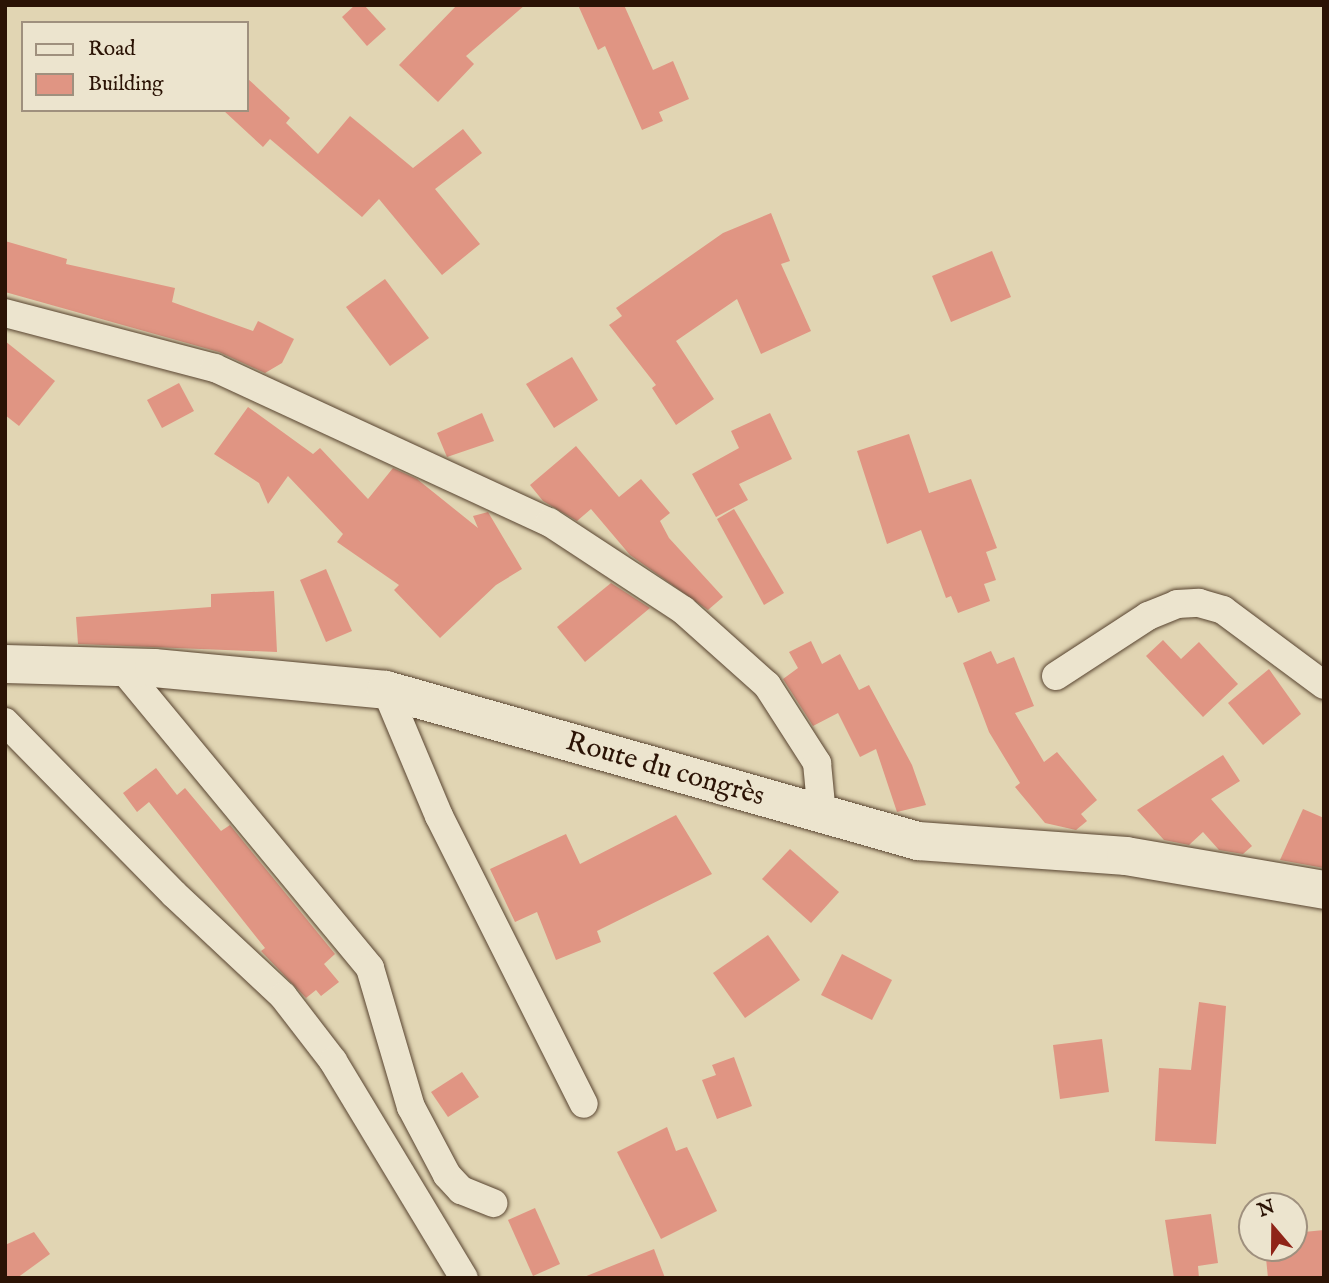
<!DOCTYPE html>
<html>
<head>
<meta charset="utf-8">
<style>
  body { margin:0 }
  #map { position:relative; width:1329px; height:1283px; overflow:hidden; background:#e1d5b3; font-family:"IM FELL English",serif }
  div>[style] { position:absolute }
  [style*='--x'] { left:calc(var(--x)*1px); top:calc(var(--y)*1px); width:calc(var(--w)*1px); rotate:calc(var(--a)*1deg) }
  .building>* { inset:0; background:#e09583 }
  .roads { filter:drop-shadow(0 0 2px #584430) drop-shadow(0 0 2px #584430) }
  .minor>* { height:28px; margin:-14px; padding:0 14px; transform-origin:14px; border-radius:14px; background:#ece4ce }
  .secondary>* { height:38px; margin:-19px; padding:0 19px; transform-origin:19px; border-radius:19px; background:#ece4ce }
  span { translate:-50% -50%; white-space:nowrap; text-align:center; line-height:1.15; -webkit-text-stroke:7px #ece4ce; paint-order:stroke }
  .street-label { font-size:28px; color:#2b1305 }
  .frame { position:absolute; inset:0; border:7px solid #2b1305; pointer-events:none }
  .legend { position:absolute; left:21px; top:21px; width:228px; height:91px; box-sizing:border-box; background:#ece4ce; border:2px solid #9f907e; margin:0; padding:9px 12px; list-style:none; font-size:21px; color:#2b1305 }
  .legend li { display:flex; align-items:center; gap:14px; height:35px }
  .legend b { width:35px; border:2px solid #9f907e }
  .north { position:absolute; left:1238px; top:1192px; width:70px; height:70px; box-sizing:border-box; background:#ece4ce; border:2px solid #9f907e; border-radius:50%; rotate:340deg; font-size:19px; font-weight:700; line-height:28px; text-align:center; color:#2b1305 }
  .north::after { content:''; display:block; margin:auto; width:24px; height:32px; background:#8f2418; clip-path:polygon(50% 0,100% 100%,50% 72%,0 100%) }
</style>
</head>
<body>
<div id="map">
  <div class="building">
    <div style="clip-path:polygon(355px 5px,364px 5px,386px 29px,367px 46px,342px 17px)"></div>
    <div style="clip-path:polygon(457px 5px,525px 5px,466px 56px,474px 64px,438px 102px,399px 65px)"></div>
    <div style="clip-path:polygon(578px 5px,624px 5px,653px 70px,673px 61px,689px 99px,659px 112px,663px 121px,642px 130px,605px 46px,598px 50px)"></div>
    <div style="clip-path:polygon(247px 78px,290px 118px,286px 123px,318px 154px,350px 116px,413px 168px,463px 129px,482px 153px,435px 189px,480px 244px,442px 275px,379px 199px,362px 217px,270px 139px,263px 147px,223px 110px,247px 110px)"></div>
    <div style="clip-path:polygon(771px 213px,790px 261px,781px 264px,811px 331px,761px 354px,737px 299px,676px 341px,714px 399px,676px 425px,652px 388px,656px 385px,609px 325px,622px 316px,616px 308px,723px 233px)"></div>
    <div style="clip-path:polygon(5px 241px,67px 259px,66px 264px,175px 288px,172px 302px,253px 331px,258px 321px,294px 339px,282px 363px,265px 373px,219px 352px,5px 292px)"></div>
    <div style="clip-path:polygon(992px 251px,1011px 297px,951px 322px,932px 276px)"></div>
    <div style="clip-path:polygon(385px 279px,429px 338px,390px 366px,346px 307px)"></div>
    <div style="clip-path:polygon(5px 341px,55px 381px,19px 426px,5px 415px)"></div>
    <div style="clip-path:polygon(572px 357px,598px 400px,554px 428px,526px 384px)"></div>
    <div style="clip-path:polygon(179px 383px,194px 411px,162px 428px,147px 400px)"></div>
    <div style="clip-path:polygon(248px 407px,313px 454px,320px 448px,368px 499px,393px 468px,417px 479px,478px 528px,473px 516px,488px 512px,522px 569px,496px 585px,440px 638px,394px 590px,399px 585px,337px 542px,343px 534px,288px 476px,268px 504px,259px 483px,214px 454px)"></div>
    <div style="clip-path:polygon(482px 413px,494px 441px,447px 457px,437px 433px)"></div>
    <div style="clip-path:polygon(770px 413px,792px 459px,739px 484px,748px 500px,716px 517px,692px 474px,739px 448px,731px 431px)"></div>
    <div style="clip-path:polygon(909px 434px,929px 493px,971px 479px,997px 548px,986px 552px,996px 580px,984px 584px,990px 601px,958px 613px,951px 596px,946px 598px,921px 530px,887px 544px,857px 451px)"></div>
    <div style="clip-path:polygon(576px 446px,619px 497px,641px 479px,670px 513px,660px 521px,669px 538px,723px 597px,708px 610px,630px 555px,591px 509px,577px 521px,543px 501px,530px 485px)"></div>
    <div style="clip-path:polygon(734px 509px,784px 593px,764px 605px,717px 519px)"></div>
    <div style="clip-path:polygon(326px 569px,352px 631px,326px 642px,300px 580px)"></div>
    <div style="clip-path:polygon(611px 583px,650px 608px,585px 662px,557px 627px)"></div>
    <div style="clip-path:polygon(274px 591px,277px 652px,78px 644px,76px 617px,211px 607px,211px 594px)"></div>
    <div style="clip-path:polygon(1163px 640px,1181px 659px,1199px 642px,1238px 684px,1203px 717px,1146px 656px)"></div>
    <div style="clip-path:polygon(811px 641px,822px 664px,840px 654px,859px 690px,869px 685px,912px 765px,926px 805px,897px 812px,876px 749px,860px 757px,838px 713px,813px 726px,783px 679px,798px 668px,789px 652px)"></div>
    <div style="clip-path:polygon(991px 651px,997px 664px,1014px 657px,1034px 706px,1015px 713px,1044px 762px,1057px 752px,1097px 800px,1081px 814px,1087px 821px,1076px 830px,1045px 823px,1015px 787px,1020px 783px,989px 732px,963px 663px)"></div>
    <div style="clip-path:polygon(1269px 669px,1301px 714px,1263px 745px,1228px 703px)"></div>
    <div style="clip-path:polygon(1223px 755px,1240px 781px,1211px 799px,1252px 846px,1243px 854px,1219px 850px,1203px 832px,1189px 845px,1164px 840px,1137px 810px)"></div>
    <div style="clip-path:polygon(156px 768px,177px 795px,185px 788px,221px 831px,230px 825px,335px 954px,324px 964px,339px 982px,321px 996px,316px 990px,306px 998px,261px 951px,265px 948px,149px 802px,137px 812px,123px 793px)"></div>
    <div style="clip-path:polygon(1303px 809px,1324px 818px,1324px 868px,1280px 860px)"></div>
    <div style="clip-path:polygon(676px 815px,712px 874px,597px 931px,601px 942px,556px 960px,537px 912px,515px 922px,490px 869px,566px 834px,580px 864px)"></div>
    <div style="clip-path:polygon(790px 849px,839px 892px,811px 923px,762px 879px)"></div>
    <div style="clip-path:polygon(768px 935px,800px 980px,745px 1018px,713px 973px)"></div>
    <div style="clip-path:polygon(842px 954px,892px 980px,872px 1020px,821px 995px)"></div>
    <div style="clip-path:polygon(1199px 1002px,1226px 1006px,1216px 1144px,1155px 1141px,1159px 1068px,1191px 1070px)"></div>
    <div style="clip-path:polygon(1102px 1039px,1109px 1092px,1060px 1099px,1053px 1045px)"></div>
    <div style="clip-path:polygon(734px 1057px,752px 1106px,717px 1119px,702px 1080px,716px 1075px,712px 1065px)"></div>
    <div style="clip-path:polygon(462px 1072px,479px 1097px,448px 1117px,431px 1092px)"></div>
    <div style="clip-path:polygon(667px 1127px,676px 1151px,687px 1147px,717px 1211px,661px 1239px,617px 1152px)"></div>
    <div style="clip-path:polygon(535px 1208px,560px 1264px,533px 1276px,508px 1220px)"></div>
    <div style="clip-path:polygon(1211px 1214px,1218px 1263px,1198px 1266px,1199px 1278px,1174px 1278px,1165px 1220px)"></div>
    <div style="clip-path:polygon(1324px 1230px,1324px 1278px,1268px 1278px,1265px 1248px,1294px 1248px,1294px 1233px)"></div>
    <div style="clip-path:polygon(34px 1232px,50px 1254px,17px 1278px,5px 1278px,5px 1245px)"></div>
    <div style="clip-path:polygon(654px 1249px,665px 1278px,584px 1278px,584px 1277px)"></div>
  </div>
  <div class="roads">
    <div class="minor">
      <div style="--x:5;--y:313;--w:217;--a:14.7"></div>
      <div style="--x:215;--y:368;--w:368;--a:24.8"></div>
      <div style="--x:549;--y:522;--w:160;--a:33.3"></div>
      <div style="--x:683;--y:610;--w:113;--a:41.8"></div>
      <div style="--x:767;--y:685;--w:93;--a:57.3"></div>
      <div style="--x:817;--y:763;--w:52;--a:84.5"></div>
      <div style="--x:122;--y:668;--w:389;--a:50.4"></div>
      <div style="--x:370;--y:968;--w:145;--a:73.6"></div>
      <div style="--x:411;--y:1107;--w:77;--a:62.1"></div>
      <div style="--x:447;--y:1175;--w:21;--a:47"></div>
      <div style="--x:461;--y:1190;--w:35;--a:22"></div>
      <div style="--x:1056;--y:676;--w:110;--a:-33.1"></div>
      <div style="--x:1148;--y:616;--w:31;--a:-22"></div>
      <div style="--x:1177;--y:604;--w:22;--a:-3"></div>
      <div style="--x:1199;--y:603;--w:25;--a:16"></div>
      <div style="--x:1223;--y:610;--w:126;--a:36.6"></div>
      <div style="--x:386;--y:690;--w:137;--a:67.2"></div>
      <div style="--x:439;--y:816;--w:322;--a:63.3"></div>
      <div style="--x:5;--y:722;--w:241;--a:45.5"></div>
      <div style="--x:174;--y:894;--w:149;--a:43.1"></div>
      <div style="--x:283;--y:996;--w:82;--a:52.4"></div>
      <div style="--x:333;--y:1061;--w:253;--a:58.9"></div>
    </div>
    <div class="secondary">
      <div style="--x:5;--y:664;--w:149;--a:1.5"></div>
      <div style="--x:154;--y:668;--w:233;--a:5.4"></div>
      <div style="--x:386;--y:690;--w:553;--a:15.85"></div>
      <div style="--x:918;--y:841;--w:209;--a:4.1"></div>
      <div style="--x:1126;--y:856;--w:201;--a:9.7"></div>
    </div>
  </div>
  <div class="street-label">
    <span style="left:665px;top:770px;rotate:16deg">Route du congrès</span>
  </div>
  <div class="frame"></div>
  <ul class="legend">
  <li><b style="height:9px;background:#ece4ce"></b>Road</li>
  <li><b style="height:19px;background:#e09583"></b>Building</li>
  </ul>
  <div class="north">N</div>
</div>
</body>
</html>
